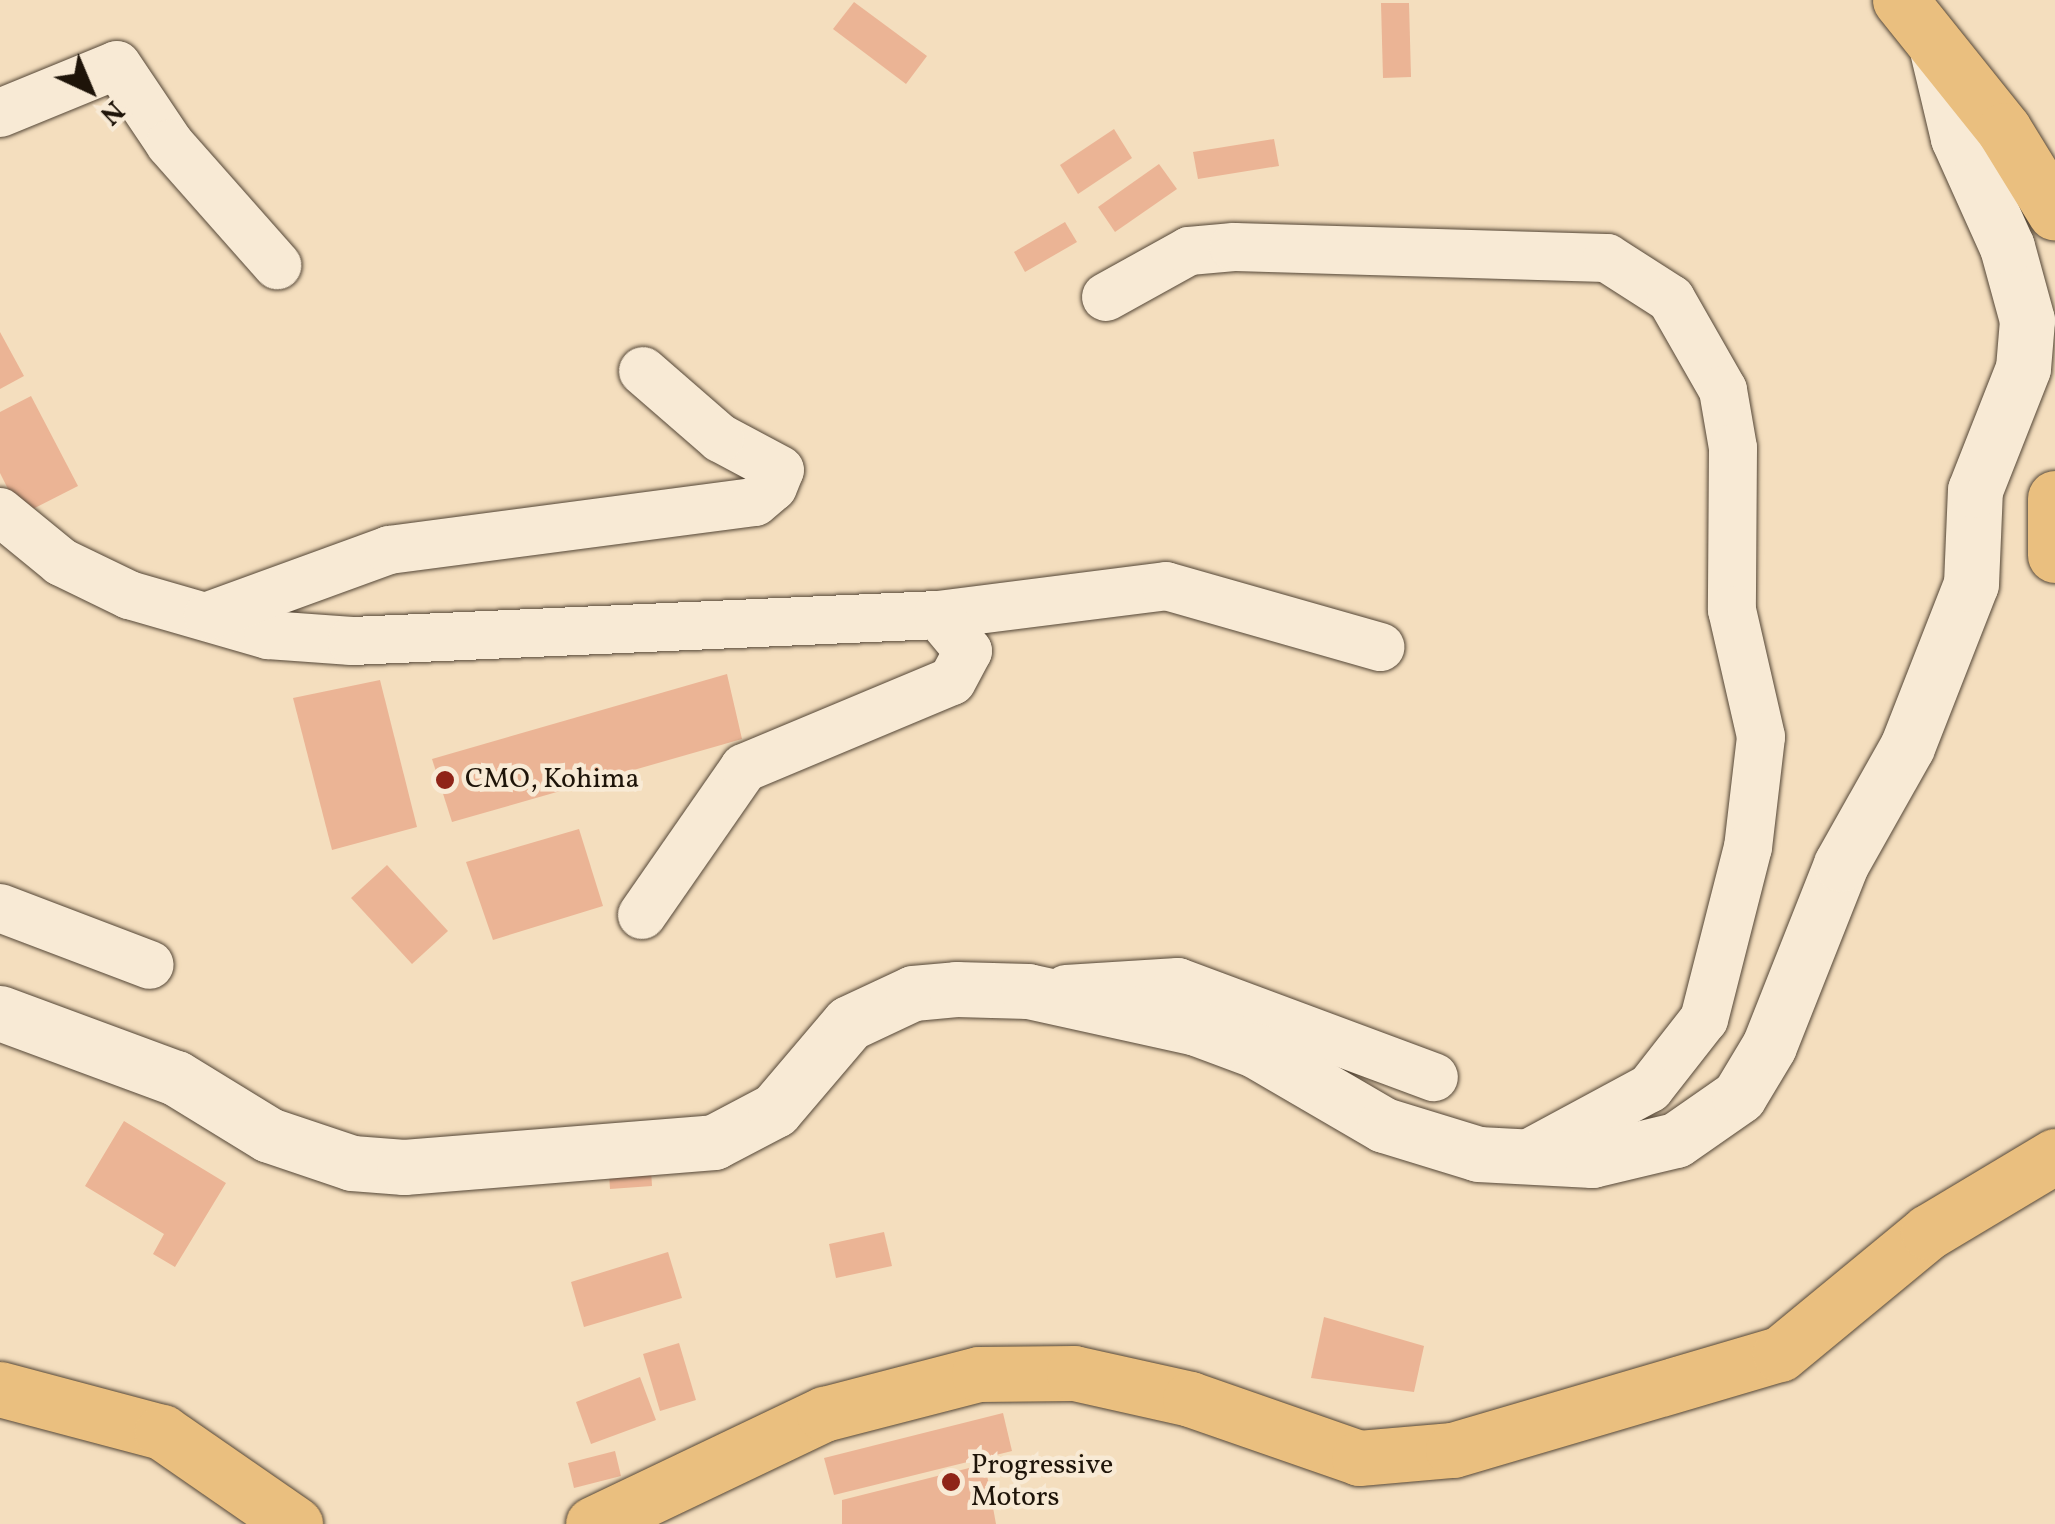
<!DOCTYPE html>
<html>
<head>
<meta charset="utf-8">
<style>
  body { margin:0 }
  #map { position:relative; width:2055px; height:1524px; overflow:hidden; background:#f4debe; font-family:Vollkorn,serif }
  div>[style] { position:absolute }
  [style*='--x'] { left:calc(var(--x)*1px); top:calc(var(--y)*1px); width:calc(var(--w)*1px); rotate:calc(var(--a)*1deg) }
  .building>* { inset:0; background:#ebb495 }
  .roads { filter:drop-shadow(0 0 2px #544636) drop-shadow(0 0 2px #544636) }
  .minor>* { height:48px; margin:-24px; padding:0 24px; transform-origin:24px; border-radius:24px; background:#f8ead5 }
  .tertiary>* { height:55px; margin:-27.5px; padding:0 27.5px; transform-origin:27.5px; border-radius:27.5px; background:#f8ead5 }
  .trunk>* { height:55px; margin:-27.5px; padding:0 27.5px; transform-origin:27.5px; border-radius:27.5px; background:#eabf7f }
  .dots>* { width:28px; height:28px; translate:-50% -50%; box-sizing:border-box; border:5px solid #f8ead5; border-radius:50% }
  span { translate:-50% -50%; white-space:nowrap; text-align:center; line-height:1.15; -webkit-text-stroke:9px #f8ead5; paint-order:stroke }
  .poi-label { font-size:28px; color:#1e1409 }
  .left { translate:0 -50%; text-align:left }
  .north { position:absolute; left:40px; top:40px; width:100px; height:100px; -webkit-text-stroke:8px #f8ead5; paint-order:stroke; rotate:136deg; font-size:28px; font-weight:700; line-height:40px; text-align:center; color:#1e1409 }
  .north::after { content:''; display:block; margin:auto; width:35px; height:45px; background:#1e1409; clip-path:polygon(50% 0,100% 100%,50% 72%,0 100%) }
</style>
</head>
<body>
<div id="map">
  <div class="building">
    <div style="clip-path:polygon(854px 2px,927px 56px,906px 84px,833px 29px)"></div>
    <div style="clip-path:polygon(1381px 3px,1409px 3px,1411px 77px,1383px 78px)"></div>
    <div style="clip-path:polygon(1114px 129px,1132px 158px,1078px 194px,1060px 165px)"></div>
    <div style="clip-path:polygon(1274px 139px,1279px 166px,1198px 179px,1193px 152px)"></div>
    <div style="clip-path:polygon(1159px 164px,1177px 189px,1115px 232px,1098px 207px)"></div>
    <div style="clip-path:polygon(1065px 222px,1077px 242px,1025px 272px,1014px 252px)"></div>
    <div style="clip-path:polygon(0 332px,24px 376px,0 389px)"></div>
    <div style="clip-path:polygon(31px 396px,78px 486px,21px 515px,0 473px,0 412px)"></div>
    <div style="clip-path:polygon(727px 674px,742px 739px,452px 822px,432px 759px)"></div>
    <div style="clip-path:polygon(380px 680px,417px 827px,332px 850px,293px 698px)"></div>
    <div style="clip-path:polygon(579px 829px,603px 906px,493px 940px,466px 862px)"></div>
    <div style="clip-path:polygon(387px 865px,448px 931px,412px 964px,351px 898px)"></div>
    <div style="clip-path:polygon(124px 1121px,226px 1183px,175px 1267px,153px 1254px,164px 1234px,85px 1186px)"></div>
    <div style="clip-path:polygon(650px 1154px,652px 1186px,610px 1189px,608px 1157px)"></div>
    <div style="clip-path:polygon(884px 1232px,892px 1266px,836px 1278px,829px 1244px)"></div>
    <div style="clip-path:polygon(668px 1252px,682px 1298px,584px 1327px,571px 1282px)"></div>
    <div style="clip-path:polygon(1324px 1317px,1424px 1346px,1414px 1392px,1311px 1378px)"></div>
    <div style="clip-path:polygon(679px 1343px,696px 1400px,660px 1411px,643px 1354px)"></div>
    <div style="clip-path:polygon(640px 1377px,656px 1420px,591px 1444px,576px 1402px)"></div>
    <div style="clip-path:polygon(1003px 1413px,1012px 1451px,834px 1495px,824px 1458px)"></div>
    <div style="clip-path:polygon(615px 1451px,621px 1476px,574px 1488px,568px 1463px)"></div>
    <div style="clip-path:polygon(985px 1464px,996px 1524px,842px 1524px,842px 1500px)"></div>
  </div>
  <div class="roads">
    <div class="minor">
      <div style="--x:0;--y:113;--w:126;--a:-22.3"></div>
      <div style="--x:117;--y:65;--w:95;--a:56.1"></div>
      <div style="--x:170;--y:144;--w:162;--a:48.5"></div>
      <div style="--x:1106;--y:297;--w:95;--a:-29"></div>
      <div style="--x:1189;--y:251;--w:45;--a:-5.1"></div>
      <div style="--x:1234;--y:247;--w:373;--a:1.7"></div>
      <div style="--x:1607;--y:258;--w:76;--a:32.6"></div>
      <div style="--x:1671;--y:299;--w:105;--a:60.3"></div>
      <div style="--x:1723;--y:390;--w:59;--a:80.2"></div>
      <div style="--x:1733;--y:448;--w:162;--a:90.4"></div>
      <div style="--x:1732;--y:610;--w:130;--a:77.1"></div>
      <div style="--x:1761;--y:737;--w:111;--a:96.7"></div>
      <div style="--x:1748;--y:847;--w:178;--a:104.3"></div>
      <div style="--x:1704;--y:1019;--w:88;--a:128"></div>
      <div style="--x:1650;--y:1088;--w:148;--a:151.7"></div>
      <div style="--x:0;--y:512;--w:79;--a:39.3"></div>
      <div style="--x:61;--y:562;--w:76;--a:25.9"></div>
      <div style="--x:129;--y:595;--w:145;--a:16.1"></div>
      <div style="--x:268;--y:635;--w:84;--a:4.1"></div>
      <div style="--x:352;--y:641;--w:587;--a:-2.54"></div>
      <div style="--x:938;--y:615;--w:230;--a:-7.2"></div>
      <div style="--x:1166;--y:586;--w:223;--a:15.9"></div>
      <div style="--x:208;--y:616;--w:193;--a:-20"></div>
      <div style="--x:389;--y:550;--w:369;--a:-7.5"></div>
      <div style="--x:755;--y:502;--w:23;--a:-40"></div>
      <div style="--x:773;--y:487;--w:18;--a:-68"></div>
      <div style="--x:780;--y:470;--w:68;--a:-151.9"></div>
      <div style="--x:720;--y:438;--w:102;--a:-139"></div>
      <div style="--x:0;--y:908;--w:160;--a:20.8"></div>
      <div style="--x:642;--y:915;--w:179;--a:-55.2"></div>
      <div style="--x:744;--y:768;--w:225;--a:-22.7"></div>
      <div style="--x:952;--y:681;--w:34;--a:-62"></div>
      <div style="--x:968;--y:651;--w:47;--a:-129.8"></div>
      <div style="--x:1066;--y:989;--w:112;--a:-3.6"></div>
      <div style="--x:1178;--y:982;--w:273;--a:20.4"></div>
    </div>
    <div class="tertiary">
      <div style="--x:0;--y:1013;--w:188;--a:20.3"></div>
      <div style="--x:176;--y:1078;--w:109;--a:31.5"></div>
      <div style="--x:269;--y:1135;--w:88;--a:18.6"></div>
      <div style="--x:352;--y:1163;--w:52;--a:4.4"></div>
      <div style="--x:404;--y:1167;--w:311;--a:-4.6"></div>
      <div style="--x:714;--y:1142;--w:69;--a:-27.7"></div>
      <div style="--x:775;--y:1110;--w:114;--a:-49.6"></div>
      <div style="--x:849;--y:1023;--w:71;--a:-25.1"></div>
      <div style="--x:913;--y:993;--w:43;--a:-5.3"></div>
      <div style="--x:956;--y:989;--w:72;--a:1.6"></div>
      <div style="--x:1028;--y:991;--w:172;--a:12.4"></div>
      <div style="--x:1196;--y:1028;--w:63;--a:20.4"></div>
      <div style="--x:1255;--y:1050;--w:149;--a:30.2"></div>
      <div style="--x:1384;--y:1125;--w:98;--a:17.1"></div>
      <div style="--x:1478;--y:1154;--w:114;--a:3"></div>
      <div style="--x:1592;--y:1160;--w:86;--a:-13.4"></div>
      <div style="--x:1676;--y:1140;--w:77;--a:-34.9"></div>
      <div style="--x:1739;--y:1096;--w:58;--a:-59"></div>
      <div style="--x:1769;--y:1046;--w:196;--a:-68.4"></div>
      <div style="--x:1841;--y:864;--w:134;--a:-60.6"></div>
      <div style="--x:1907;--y:747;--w:175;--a:-68.6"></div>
      <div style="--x:1971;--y:584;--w:94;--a:-87.6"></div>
      <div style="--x:1975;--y:490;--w:131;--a:-68.5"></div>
      <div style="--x:2023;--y:368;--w:48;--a:-85.2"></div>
      <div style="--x:2027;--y:320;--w:76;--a:-105.3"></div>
      <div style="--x:2007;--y:247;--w:120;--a:-114.2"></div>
      <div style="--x:1958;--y:138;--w:90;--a:-103.4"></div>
    </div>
    <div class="trunk">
      <div style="--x:1900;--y:0;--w:166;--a:51.3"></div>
      <div style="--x:2004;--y:130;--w:97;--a:58.4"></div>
      <div style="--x:2055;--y:498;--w:57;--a:90"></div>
      <div style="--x:0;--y:1389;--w:168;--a:14.9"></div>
      <div style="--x:162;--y:1432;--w:162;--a:34.7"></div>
      <div style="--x:593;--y:1524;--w:256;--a:-25.5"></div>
      <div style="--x:824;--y:1414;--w:160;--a:-14.5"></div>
      <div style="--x:979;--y:1374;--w:95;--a:-0.6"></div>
      <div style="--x:1074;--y:1373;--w:119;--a:12.6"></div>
      <div style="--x:1190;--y:1399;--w:179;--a:19.2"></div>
      <div style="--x:1359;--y:1458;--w:94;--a:-4.9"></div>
      <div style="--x:1453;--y:1450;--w:341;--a:-16.4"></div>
      <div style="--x:1780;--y:1354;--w:192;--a:-39.5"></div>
      <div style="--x:1928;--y:1232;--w:148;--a:-30.9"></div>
    </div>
  </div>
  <div class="dots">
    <div style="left:445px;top:780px;background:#8f2418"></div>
    <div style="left:951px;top:1482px;background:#8f2418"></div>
  </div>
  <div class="poi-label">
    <span class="left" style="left:465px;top:780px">CMO, Kohima</span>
    <span class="left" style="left:971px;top:1482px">Progressive<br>Motors</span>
  </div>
  <div class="north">N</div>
</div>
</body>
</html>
